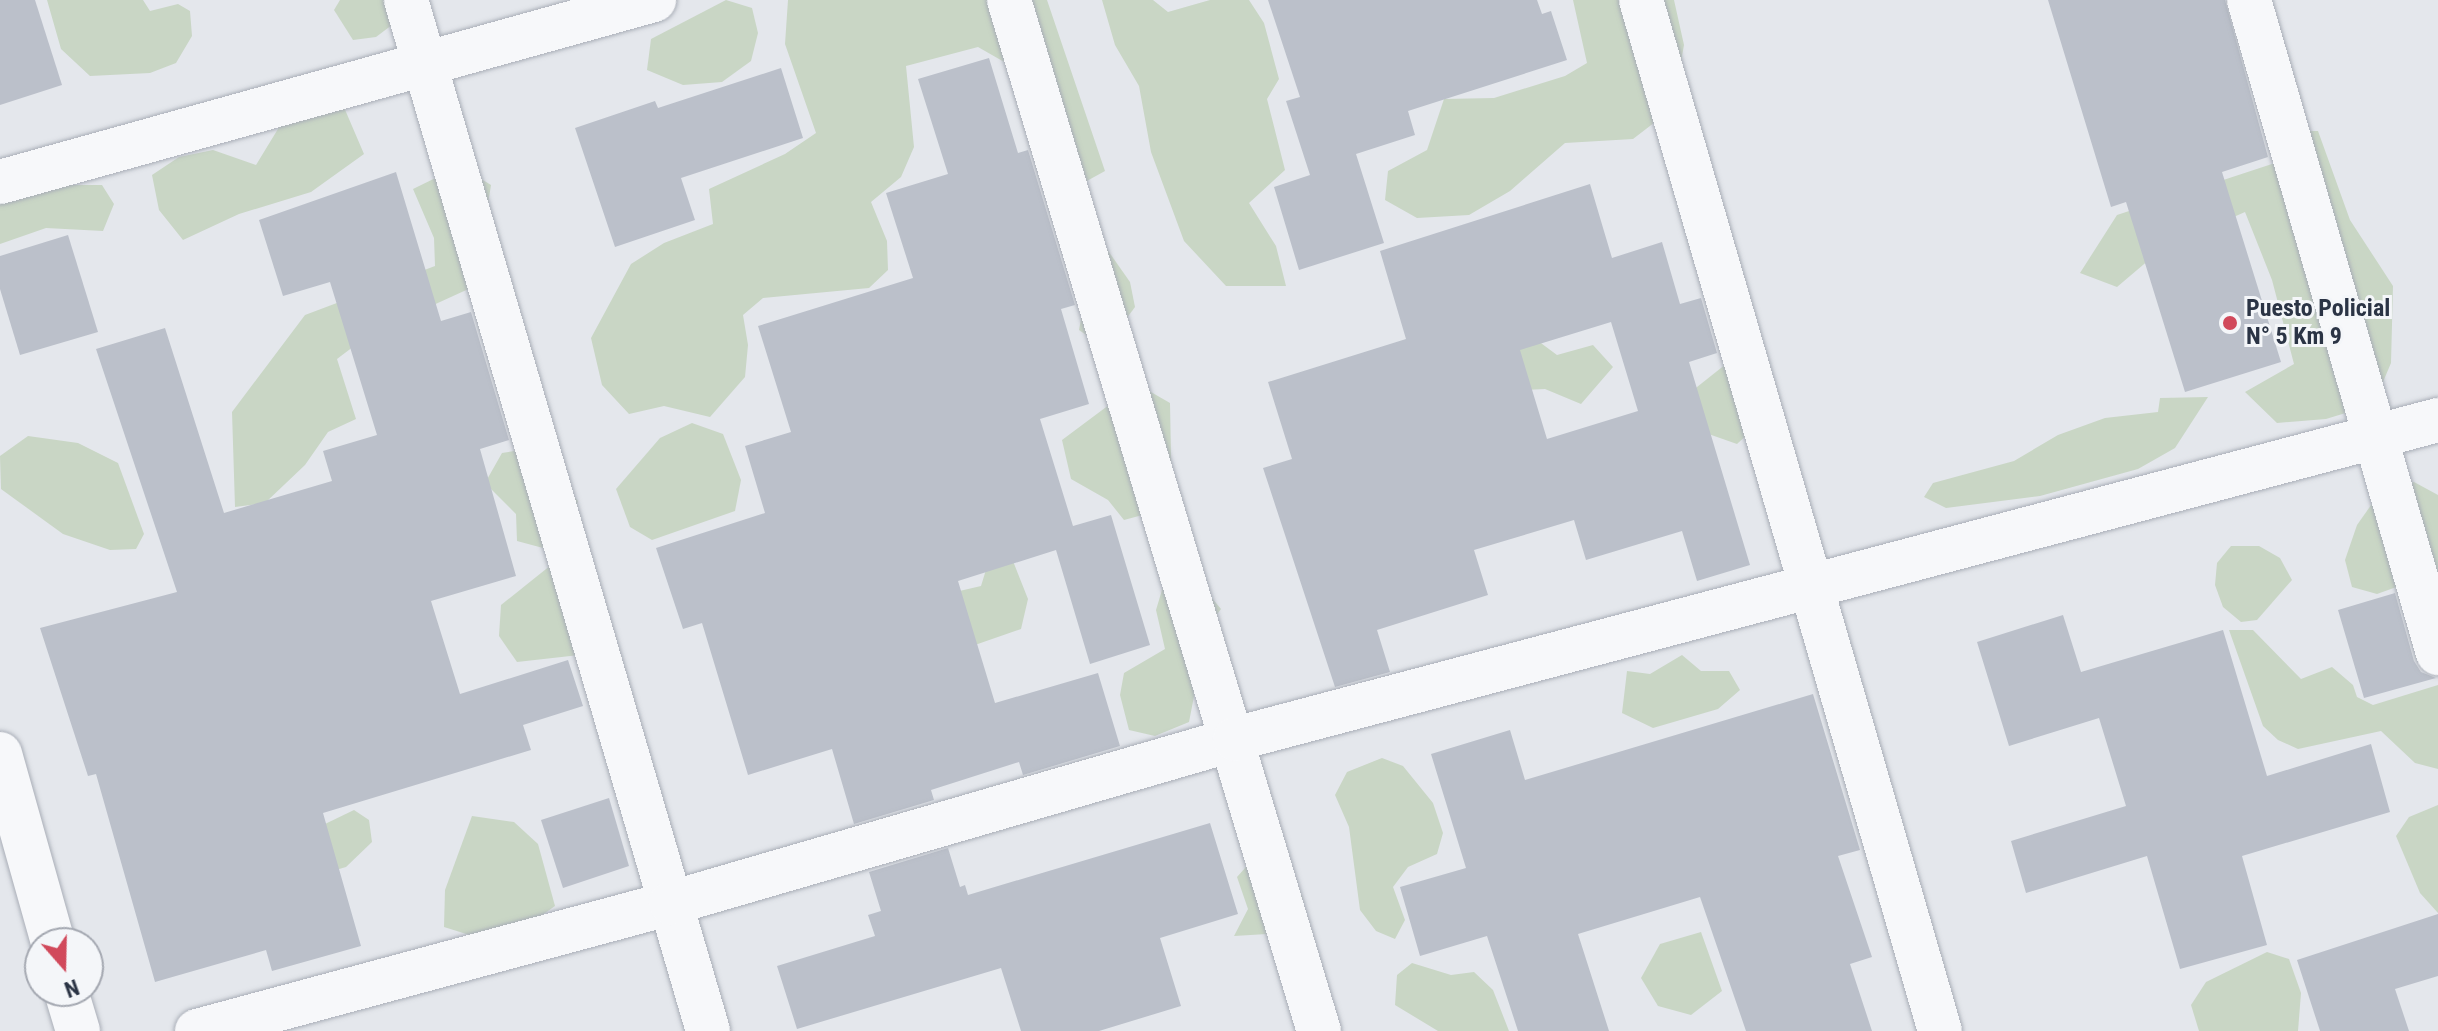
<!DOCTYPE html>
<html>
<head>
<meta charset="utf-8">
<style>
  body { margin:0 }
  #map { position:relative; width:2438px; height:1031px; overflow:hidden; background:#e4e7ec; font-family:"Roboto Condensed",sans-serif }
  div>[style] { position:absolute }
  [style*='--x'] { left:calc(var(--x)*1px); top:calc(var(--y)*1px); width:calc(var(--w)*1px); rotate:calc(var(--a)*1deg) }
  .green>* { inset:0; background:#c9d6c5 }
  .building>* { inset:0; background:#bbc0ca }
  .roads { filter:drop-shadow(0 0 2px #a9aeb7) drop-shadow(0 0 2px #a9aeb7) }
  .street>* { height:44px; margin:-22px; padding:0 22px; transform-origin:22px; border-radius:22px; background:#f7f8fa }
  .dots>* { width:22px; height:22px; translate:-50% -50%; box-sizing:border-box; border:4px solid #f4f6f9; border-radius:50% }
  span { translate:-50% -50%; white-space:nowrap; text-align:center; line-height:1.15; -webkit-text-stroke:6px #f4f6f9; paint-order:stroke }
  .poi-label { font-size:24px; color:#2b3445; font-weight:700 }
  .left { translate:0 -50%; text-align:left }
  .north { position:absolute; left:24px; top:927px; width:80px; height:80px; box-sizing:border-box; background:#f4f6f9; border:2px solid #a4a8b1; border-radius:50%; rotate:160deg; font-size:22px; font-weight:700; line-height:32px; text-align:center; color:#2b3445 }
  .north::after { content:''; display:block; margin:auto; width:28px; height:36px; background:#d1495b; clip-path:polygon(50% 0,100% 100%,50% 72%,0 100%) }
</style>
</head>
<body>
<div id="map">
  <div class="green">
    <div style="clip-path:polygon(47px 0,143px 0,150px 11px,178px 4px,190px 11px,192px 36px,176px 63px,150px 73px,90px 76px,61px 49px)"></div>
    <div style="clip-path:polygon(340px 0,425px 0,376px 37px,353px 40px,334px 10px)"></div>
    <div style="clip-path:polygon(726px 0,752px 8px,758px 33px,751px 61px,722px 82px,683px 85px,647px 70px,651px 39px)"></div>
    <div style="clip-path:polygon(788px 0,1047px 0,1105px 171px,1065px 193px,1006px 63px,978px 47px,906px 66px,914px 147px,901px 177px,871px 202px,887px 241px,888px 270px,869px 288px,763px 298px,743px 315px,748px 345px,745px 377px,710px 417px,664px 406px,629px 414px,602px 385px,591px 338px,631px 264px,664px 243px,713px 224px,709px 189px,785px 154px,816px 133px,785px 44px)"></div>
    <div style="clip-path:polygon(1102px 0,1153px 0,1168px 12px,1210px 0,1249px 0,1264px 23px,1279px 79px,1267px 99px,1285px 170px,1249px 203px,1276px 246px,1286px 286px,1226px 286px,1184px 241px,1151px 152px,1139px 86px,1115px 45px)"></div>
    <div style="clip-path:polygon(1573px 0,1674px 0,1684px 45px,1677px 83px,1659px 119px,1633px 139px,1565px 143px,1510px 191px,1469px 215px,1417px 218px,1385px 200px,1388px 171px,1427px 150px,1444px 99px,1494px 98px,1565px 76px,1587px 63px)"></div>
    <div style="clip-path:polygon(343px 105px,364px 154px,311px 192px,239px 214px,183px 240px,159px 210px,152px 175px,179px 157px,213px 150px,256px 165px,281px 124px)"></div>
    <div style="clip-path:polygon(2290px 131px,2318px 131px,2350px 220px,2393px 286px,2391px 363px,2380px 389px,2362px 408px,2326px 419px,2277px 423px,2245px 392px,2294px 364px,2272px 280px,2245px 212px,2163px 248px,2117px 287px,2080px 273px,2117px 215px,2278px 162px)"></div>
    <div style="clip-path:polygon(460px 166px,491px 185px,475px 286px,370px 334px,337px 359px,356px 419px,328px 432px,305px 465px,265px 503px,235px 507px,232px 412px,305px 315px,435px 266px,434px 238px,413px 189px)"></div>
    <div style="clip-path:polygon(68px 185px,102px 185px,114px 204px,103px 231px,46px 228px,0 244px,0 194px)"></div>
    <div style="clip-path:polygon(1097px 235px,1130px 282px,1135px 307px,1121px 326px,1095px 341px,1079px 330px)"></div>
    <div style="clip-path:polygon(1530px 335px,1557px 355px,1593px 345px,1613px 367px,1581px 404px,1545px 389px,1488px 392px)"></div>
    <div style="clip-path:polygon(1731px 360px,1773px 411px,1737px 444px,1700px 431px,1687px 395px)"></div>
    <div style="clip-path:polygon(1137px 384px,1170px 403px,1172px 507px,1124px 520px,1108px 500px,1071px 479px,1062px 440px)"></div>
    <div style="clip-path:polygon(2208px 397px,2175px 448px,2138px 469px,2040px 496px,1946px 508px,1924px 497px,1933px 483px,2014px 461px,2058px 435px,2105px 418px,2158px 412px,2160px 398px)"></div>
    <div style="clip-path:polygon(692px 423px,723px 434px,741px 480px,735px 511px,652px 540px,630px 527px,616px 489px,660px 438px)"></div>
    <div style="clip-path:polygon(28px 436px,78px 443px,118px 463px,144px 534px,136px 549px,110px 550px,63px 534px,1px 489px,0 456px)"></div>
    <div style="clip-path:polygon(532px 448px,578px 501px,569px 527px,543px 548px,517px 541px,516px 514px,485px 483px,502px 453px)"></div>
    <div style="clip-path:polygon(2414px 482px,2438px 495px,2438px 572px,2377px 594px,2352px 587px,2345px 560px,2357px 525px,2381px 491px)"></div>
    <div style="clip-path:polygon(2231px 546px,2259px 546px,2280px 558px,2292px 580px,2257px 620px,2241px 622px,2223px 607px,2215px 585px,2217px 563px)"></div>
    <div style="clip-path:polygon(1011px 556px,1028px 599px,1021px 629px,972px 646px,938px 596px,981px 586px,989px 560px)"></div>
    <div style="clip-path:polygon(561px 557px,597px 653px,517px 662px,499px 636px,501px 605px)"></div>
    <div style="clip-path:polygon(1192px 574px,1221px 609px,1192px 648px,1197px 681px,1189px 722px,1155px 736px,1129px 730px,1120px 695px,1124px 673px,1165px 649px,1156px 610px,1165px 580px)"></div>
    <div style="clip-path:polygon(2229px 630px,2253px 630px,2301px 679px,2332px 667px,2353px 685px,2357px 697px,2373px 705px,2438px 685px,2438px 769px,2415px 763px,2381px 731px,2298px 749px,2278px 740px,2263px 726px)"></div>
    <div style="clip-path:polygon(1682px 655px,1701px 671px,1729px 671px,1740px 690px,1718px 709px,1653px 728px,1622px 713px,1627px 671px,1650px 674px)"></div>
    <div style="clip-path:polygon(1382px 758px,1403px 766px,1433px 803px,1443px 833px,1437px 854px,1408px 867px,1393px 887px,1405px 920px,1395px 939px,1376px 931px,1360px 910px,1349px 827px,1335px 795px,1347px 772px)"></div>
    <div style="clip-path:polygon(2438px 805px,2438px 913px,2420px 893px,2396px 836px,2409px 817px)"></div>
    <div style="clip-path:polygon(354px 810px,369px 820px,372px 842px,346px 867px,291px 883px,325px 824px)"></div>
    <div style="clip-path:polygon(472px 816px,514px 822px,538px 844px,555px 906px,538px 918px,479px 938px,444px 927px,445px 890px)"></div>
    <div style="clip-path:polygon(1254px 858px,1294px 881px,1303px 898px,1292px 925px,1267px 934px,1234px 936px,1248px 909px,1237px 877px)"></div>
    <div style="clip-path:polygon(1701px 932px,1722px 991px,1691px 1015px,1658px 1006px,1641px 978px,1660px 944px)"></div>
    <div style="clip-path:polygon(2267px 952px,2289px 959px,2301px 993px,2298px 1031px,2199px 1031px,2191px 1005px,2206px 982px)"></div>
    <div style="clip-path:polygon(1412px 963px,1451px 975px,1474px 972px,1493px 990px,1509px 1031px,1438px 1031px,1395px 1005px,1397px 975px)"></div>
  </div>
  <div class="building">
    <div style="clip-path:polygon(0 0,35px 0,62px 85px,0 105px)"></div>
    <div style="clip-path:polygon(1268px 0,1537px 0,1542px 14px,1551px 11px,1567px 60px,1408px 111px,1415px 135px,1356px 154px,1384px 243px,1299px 270px,1274px 187px,1310px 175px,1286px 101px,1300px 97px)"></div>
    <div style="clip-path:polygon(2048px 0,2225px 0,2268px 157px,2222px 172px,2281px 362px,2185px 392px,2126px 202px,2111px 207px)"></div>
    <div style="clip-path:polygon(989px 58px,1018px 153px,1028px 150px,1075px 305px,1061px 309px,1089px 404px,1040px 419px,1073px 526px,1111px 515px,1150px 645px,1090px 664px,1056px 550px,958px 581px,995px 703px,1098px 673px,1120px 746px,1023px 775px,1019px 762px,931px 790px,934px 800px,854px 824px,832px 749px,748px 775px,702px 623px,683px 629px,656px 548px,765px 513px,745px 446px,791px 432px,758px 326px,913px 278px,886px 193px,948px 174px,918px 79px)"></div>
    <div style="clip-path:polygon(781px 68px,803px 138px,681px 178px,695px 220px,615px 247px,575px 128px,655px 101px,658px 108px)"></div>
    <div style="clip-path:polygon(396px 172px,441px 321px,471px 312px,509px 440px,480px 449px,516px 576px,431px 601px,460px 694px,568px 660px,583px 706px,523px 725px,531px 750px,323px 813px,361px 946px,272px 971px,266px 950px,155px 982px,96px 774px,88px 776px,40px 628px,177px 592px,96px 349px,165px 328px,224px 513px,332px 481px,323px 451px,377px 435px,330px 282px,283px 296px,259px 220px)"></div>
    <div style="clip-path:polygon(evenodd,1590px 184px,1612px 258px,1662px 242px,1680px 304px,1701px 298px,1717px 353px,1689px 362px,1750px 565px,1697px 581px,1682px 531px,1586px 560px,1574px 520px,1474px 550px,1488px 595px,1377px 630px,1390px 672px,1335px 687px,1263px 468px,1292px 459px,1268px 382px,1406px 339px,1380px 251px,1590px 184px,1611px 322px,1638px 411px,1547px 439px,1520px 350px,1611px 322px)"></div>
    <div style="clip-path:polygon(68px 235px,98px 332px,20px 355px,0 289px,0 256px)"></div>
    <div style="clip-path:polygon(2395px 593px,2414px 661px,2421px 672px,2436px 678px,2364px 698px,2338px 610px)"></div>
    <div style="clip-path:polygon(2063px 615px,2081px 672px,2223px 630px,2267px 776px,2371px 744px,2390px 812px,2242px 856px,2267px 945px,2180px 969px,2147px 856px,2026px 893px,2011px 841px,2126px 806px,2099px 718px,2009px 746px,1977px 642px)"></div>
    <div style="clip-path:polygon(1813px 694px,1860px 850px,1838px 856px,1872px 957px,1850px 964px,1872px 1031px,1746px 1031px,1700px 897px,1578px 934px,1609px 1031px,1518px 1031px,1487px 936px,1420px 956px,1400px 887px,1466px 868px,1431px 754px,1510px 730px,1525px 780px)"></div>
    <div style="clip-path:polygon(609px 798px,629px 866px,563px 888px,541px 820px)"></div>
    <div style="clip-path:polygon(1210px 823px,1238px 914px,1160px 938px,1181px 1006px,1099px 1031px,1021px 1031px,1001px 968px,797px 1029px,777px 966px,875px 936px,868px 915px,881px 911px,869px 872px,948px 848px,960px 887px,965px 885px,968px 895px)"></div>
    <div style="clip-path:polygon(2438px 914px,2438px 976px,2395px 989px,2409px 1031px,2320px 1031px,2297px 960px)"></div>
  </div>
  <div class="roads">
    <div class="street">
      <div style="--x:406;--y:0;--w:1074;--a:73.67"></div>
      <div style="--x:1009;--y:0;--w:1077;--a:73.27"></div>
      <div style="--x:1641;--y:0;--w:1073;--a:73.83"></div>
      <div style="--x:2249;--y:0;--w:680;--a:73.86"></div>
      <div style="--x:0;--y:182;--w:679;--a:-15.55"></div>
      <div style="--x:0;--y:754;--w:196;--a:74.3"></div>
      <div style="--x:66;--y:991;--w:42;--a:73.3"></div>
      <div style="--x:197;--y:1031;--w:491;--a:-15.1"></div>
      <div style="--x:671;--y:903;--w:587;--a:-16.21"></div>
      <div style="--x:1235;--y:739;--w:1245;--a:-14.85"></div>
    </div>
  </div>
  <div class="dots">
    <div style="left:2230px;top:323px;background:#d1495b"></div>
  </div>
  <div class="poi-label">
    <span class="left" style="left:2246px;top:323px">Puesto Policial<br>N° 5 Km 9</span>
  </div>
  <div class="north">N</div>
</div>
</body>
</html>
